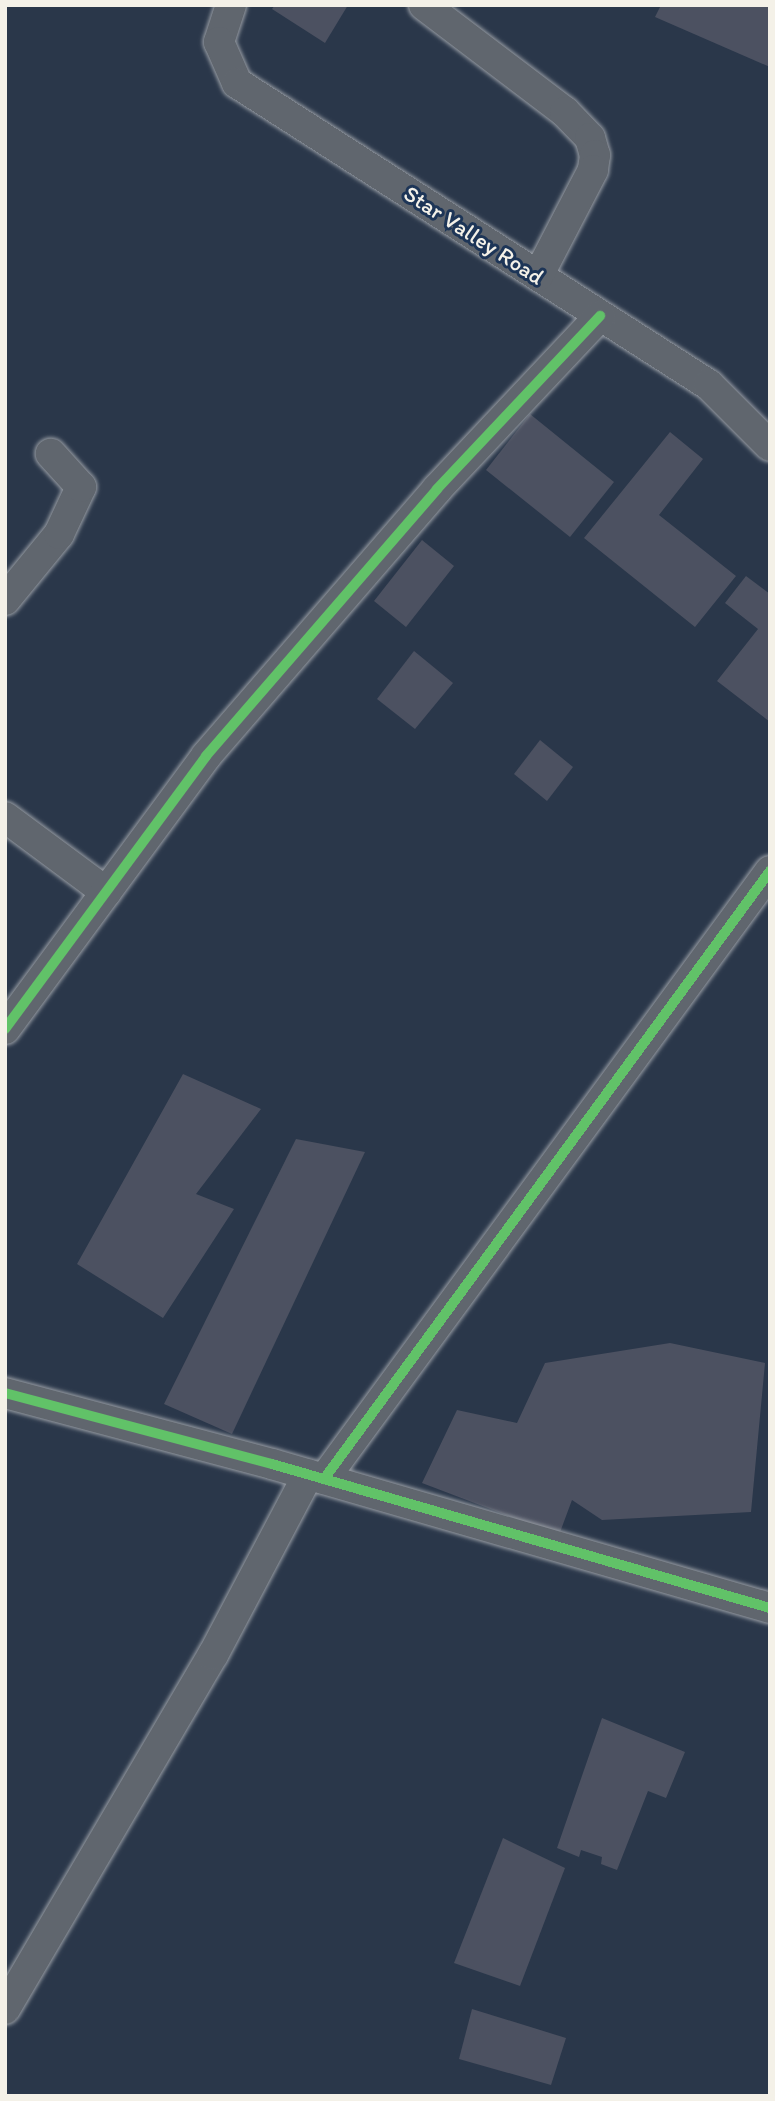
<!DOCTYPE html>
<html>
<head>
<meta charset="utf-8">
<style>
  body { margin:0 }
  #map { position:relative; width:775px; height:2101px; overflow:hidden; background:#2a374a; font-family:Itim,sans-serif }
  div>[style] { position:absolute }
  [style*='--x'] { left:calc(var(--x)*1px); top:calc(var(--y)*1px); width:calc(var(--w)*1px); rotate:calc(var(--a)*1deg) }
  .building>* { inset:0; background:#4c5161 }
  .roads { filter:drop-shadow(0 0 2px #979ca3) drop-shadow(0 0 2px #979ca3) }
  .street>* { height:30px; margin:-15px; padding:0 15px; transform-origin:15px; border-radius:15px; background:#60666e }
  .cycleway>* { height:10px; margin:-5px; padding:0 5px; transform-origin:5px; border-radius:5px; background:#61c268 }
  span { translate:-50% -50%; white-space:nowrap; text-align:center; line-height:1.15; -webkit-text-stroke:6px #1d3557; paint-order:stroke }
  .street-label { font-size:23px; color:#f4f1e8 }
  .frame { position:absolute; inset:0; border:7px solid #f4f1e8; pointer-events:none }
</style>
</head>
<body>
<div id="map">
  <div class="building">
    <div style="clip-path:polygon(275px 5px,348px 5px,325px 43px,272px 9px)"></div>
    <div style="clip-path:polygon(661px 5px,770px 5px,770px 67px,655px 17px)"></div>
    <div style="clip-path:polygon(530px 414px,614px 482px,570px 537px,486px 470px)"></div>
    <div style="clip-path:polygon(670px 432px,703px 459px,659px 515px,736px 576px,695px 627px,584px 538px)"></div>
    <div style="clip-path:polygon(422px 540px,454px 566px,406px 627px,374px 601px)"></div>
    <div style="clip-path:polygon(746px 576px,770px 594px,770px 722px,717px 681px,758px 629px,725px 603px)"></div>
    <div style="clip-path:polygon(414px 651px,453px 683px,415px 729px,377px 699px)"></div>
    <div style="clip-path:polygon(540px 740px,573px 767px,547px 801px,514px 774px)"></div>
    <div style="clip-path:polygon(183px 1074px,261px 1109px,196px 1194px,234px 1209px,163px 1318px,77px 1264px)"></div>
    <div style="clip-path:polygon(296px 1139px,365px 1152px,232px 1434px,164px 1404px)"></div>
    <div style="clip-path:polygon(670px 1343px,765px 1363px,751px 1512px,602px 1520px,572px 1500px,559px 1535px,422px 1483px,457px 1410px,517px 1423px,545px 1363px)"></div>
    <div style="clip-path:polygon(602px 1718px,685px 1752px,666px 1798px,648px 1791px,617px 1870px,601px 1864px,602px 1857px,581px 1850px,579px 1857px,557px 1848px)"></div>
    <div style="clip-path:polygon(503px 1838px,565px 1868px,520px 1986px,454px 1963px)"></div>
    <div style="clip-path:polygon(472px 2009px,566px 2038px,551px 2085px,459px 2059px)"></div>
  </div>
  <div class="roads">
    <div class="street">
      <div style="--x:231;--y:5;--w:39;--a:108"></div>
      <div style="--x:219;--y:42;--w:45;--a:66.3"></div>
      <div style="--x:237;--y:83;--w:560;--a:32.61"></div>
      <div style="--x:709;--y:385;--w:86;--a:45"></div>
      <div style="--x:424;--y:5;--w:177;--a:37.2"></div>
      <div style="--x:565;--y:112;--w:36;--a:46"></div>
      <div style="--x:590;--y:138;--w:18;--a:74"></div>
      <div style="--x:595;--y:155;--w:15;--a:98"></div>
      <div style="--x:593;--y:170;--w:119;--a:117.4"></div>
      <div style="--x:5;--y:600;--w:85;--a:-50.7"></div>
      <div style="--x:59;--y:534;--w:52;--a:-64.9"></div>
      <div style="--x:81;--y:487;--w:45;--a:-132.3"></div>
      <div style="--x:5;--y:817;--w:126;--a:36.6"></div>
      <div style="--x:5;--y:1029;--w:339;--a:-53.6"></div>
      <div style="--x:206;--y:756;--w:353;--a:-49.1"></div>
      <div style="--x:437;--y:489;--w:238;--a:-46.7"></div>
      <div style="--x:5;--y:1393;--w:276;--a:14.9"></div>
      <div style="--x:272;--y:1464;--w:518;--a:16.13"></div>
      <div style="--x:324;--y:1479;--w:754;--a:-53.74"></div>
      <div style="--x:5;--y:2009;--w:411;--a:-59.6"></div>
      <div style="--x:213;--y:1655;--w:204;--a:-62.2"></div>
    </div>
  </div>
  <div class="cycleway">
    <div style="--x:5;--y:1029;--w:339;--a:-53.6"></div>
    <div style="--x:206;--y:756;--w:353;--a:-49.1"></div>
    <div style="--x:437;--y:489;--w:238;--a:-46.7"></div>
    <div style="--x:5;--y:1393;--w:276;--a:14.9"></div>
    <div style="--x:272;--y:1464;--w:518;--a:16.13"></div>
    <div style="--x:324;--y:1479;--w:754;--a:-53.74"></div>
  </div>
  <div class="street-label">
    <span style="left:474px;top:235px;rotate:33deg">Star Valley Road</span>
  </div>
  <div class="frame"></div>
</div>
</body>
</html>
